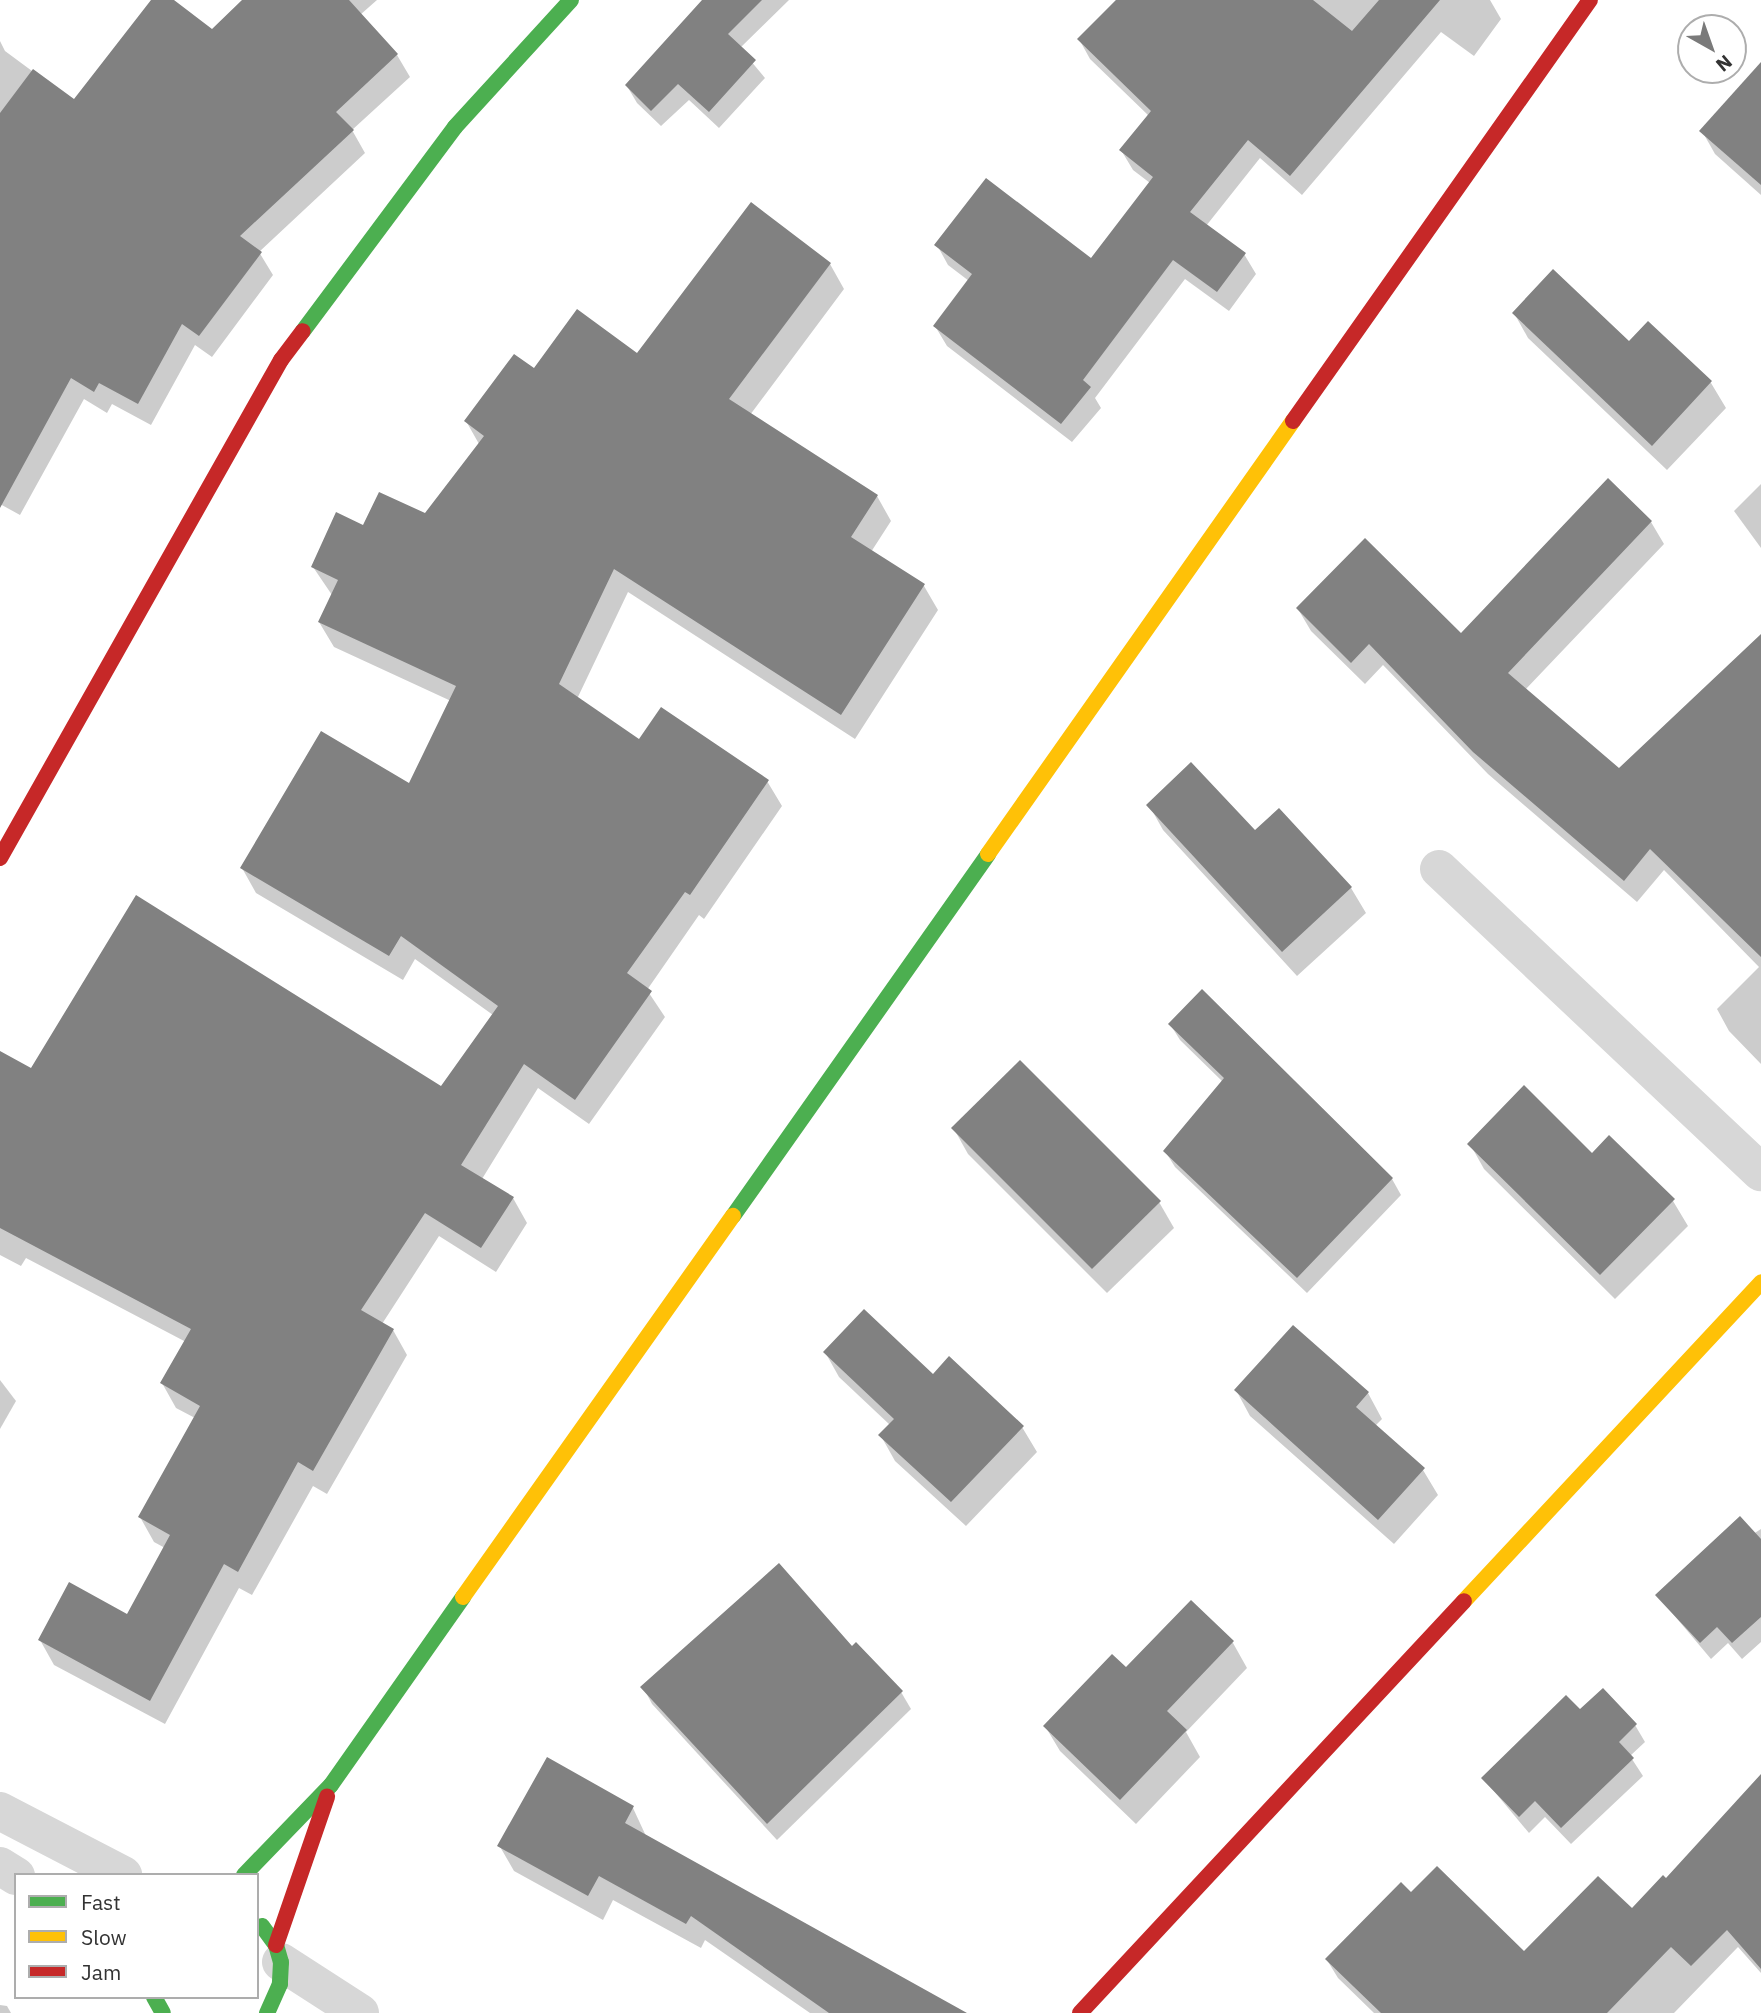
<!DOCTYPE html>
<html>
<head>
<meta charset="utf-8">
<style>
  body { margin:0 }
  #map { position:relative; width:1761px; height:2013px; overflow:hidden; background:#fff; font-family:"IBM Plex Sans",sans-serif }
  div>[style] { position:absolute }
  [style*='--x'] { left:calc(var(--x)*1px); top:calc(var(--y)*1px); width:calc(var(--w)*1px); rotate:calc(var(--a)*1deg) }
  .shadow>* { inset:0; background:#0003 }
  .building>* { inset:0; background:#818181 }
  .street>* { height:38px; margin:-19px; padding:0 19px; transform-origin:19px; border-radius:19px; background:#d7d7d7 }
  .fast>* { height:16px; margin:-8px; padding:0 8px; transform-origin:8px; border-radius:8px; background:#4caf50 }
  .slow>* { height:16px; margin:-8px; padding:0 8px; transform-origin:8px; border-radius:8px; background:#ffc107 }
  .jam>* { height:16px; margin:-8px; padding:0 8px; transform-origin:8px; border-radius:8px; background:#c62828 }
  span { translate:-50% -50%; white-space:nowrap; text-align:center; line-height:1.15; -webkit-text-stroke:7px #fff; paint-order:stroke }
  .legend { position:absolute; left:14px; top:1873px; width:245px; height:126px; box-sizing:border-box; background:#fff; border:2px solid #adadad; margin:0; padding:9px 12px; list-style:none; font-size:21px; color:#333 }
  .legend li { display:flex; align-items:center; gap:14px; height:35px }
  .legend b { width:35px; border:2px solid #adadad }
  .north { position:absolute; left:1677px; top:14px; width:70px; height:70px; box-sizing:border-box; background:#fff; border:2px solid #adadad; border-radius:50%; rotate:140deg; font-size:19px; font-weight:700; line-height:28px; text-align:center; color:#333 }
  .north::after { content:''; display:block; margin:auto; width:24px; height:32px; background:#7a7a7a; clip-path:polygon(50% 0,100% 100%,50% 72%,0 100%) }
</style>
</head>
<body>
<div id="map">
  <div class="shadow">
    <div style="clip-path:polygon(153px 0,171px 0,212px 31px,245px 0,377px 0,360px 15px,397px 55px,410px 77px,352px 130px,365px 153px,259px 252px,273px 275px,212px 357px,195px 345px,151px 425px,112px 404px,107px 413px,84px 399px,20px 515px,0 504px,0 41px,5px 51px,74px 102px)"></div>
    <div style="clip-path:polygon(705px 0,789px 0,740px 48px,765px 78px,719px 128px,689px 100px,661px 126px,637px 103px,627px 86px)"></div>
    <div style="clip-path:polygon(1116px 0,1490px 0,1501px 19px,1474px 56px,1441px 32px,1302px 195px,1260px 158px,1206px 226px,1244px 254px,1256px 274px,1229px 311px,1185px 279px,1095px 398px,1101px 408px,1072px 442px,947px 346px,935px 326px,969px 281px,948px 265px,937px 245px,1091px 261px,1150px 183px,1133px 170px,1121px 150px,1149px 116px,1090px 59px,1079px 39px)"></div>
    <div style="clip-path:polygon(1761px 64px,1761px 195px,1715px 154px,1702px 131px)"></div>
    <div style="clip-path:polygon(830px 264px,844px 289px,750px 415px,877px 496px,891px 521px,871px 552px,924px 586px,938px 610px,855px 739px,628px 592px,577px 699px,639px 741px,767px 781px,782px 806px,704px 919px,699px 915px,647px 990px,665px 1017px,589px 1124px,538px 1088px,482px 1179px,513px 1198px,527px 1223px,496px 1272px,439px 1236px,382px 1324px,393px 1330px,407px 1355px,327px 1494px,313px 1486px,252px 1595px,239px 1588px,165px 1724px,54px 1665px,40px 1640px,128px 1616px,165px 1548px,154px 1542px,140px 1517px,195px 1418px,176px 1408px,162px 1383px,186px 1342px,26px 1258px,21px 1266px,0 1255px,0 1065px,32px 1070px,441px 1088px,493px 1015px,415px 959px,403px 980px,256px 893px,242px 868px,410px 786px,451px 701px,334px 647px,319px 622px,332px 595px,313px 567px,364px 527px,425px 516px,479px 444px,466px 421px,534px 371px,637px 355px)"></div>
    <div style="clip-path:polygon(1514px 313px,1629px 343px,1649px 323px,1711px 383px,1726px 408px,1667px 470px,1528px 338px)"></div>
    <div style="clip-path:polygon(1761px 484px,1761px 548px,1734px 511px)"></div>
    <div style="clip-path:polygon(1651px 522px,1664px 544px,1525px 690px,1619px 771px,1761px 636px,1761px 1064px,1729px 1031px,1717px 1009px,1759px 967px,1664px 870px,1637px 902px,1488px 774px,1383px 665px,1365px 684px,1311px 631px,1298px 609px,1461px 636px)"></div>
    <div style="clip-path:polygon(1149px 805px,1255px 833px,1279px 810px,1351px 888px,1366px 913px,1297px 976px,1163px 830px)"></div>
    <div style="clip-path:polygon(1202px 992px,1392px 1179px,1401px 1195px,1307px 1293px,1175px 1167px,1165px 1151px,1223px 1082px,1180px 1040px,1170px 1024px)"></div>
    <div style="clip-path:polygon(954px 1129px,1159px 1202px,1174px 1228px,1107px 1293px,968px 1154px)"></div>
    <div style="clip-path:polygon(1609px 1138px,1673px 1201px,1688px 1226px,1615px 1299px,1484px 1169px,1470px 1144px,1592px 1156px)"></div>
    <div style="clip-path:polygon(825px 1352px,933px 1376px,1022px 1427px,1037px 1452px,966px 1526px,895px 1461px,881px 1436px,890px 1425px,839px 1377px)"></div>
    <div style="clip-path:polygon(0 1380px,16px 1401px,0 1429px)"></div>
    <div style="clip-path:polygon(1236px 1390px,1368px 1393px,1382px 1419px,1375px 1426px,1423px 1470px,1438px 1495px,1394px 1544px,1250px 1416px)"></div>
    <div style="clip-path:polygon(1761px 1529px,1761px 1642px,1742px 1659px,1728px 1643px,1711px 1659px,1657px 1595px)"></div>
    <div style="clip-path:polygon(1191px 1602px,1233px 1643px,1247px 1668px,1186px 1732px,1200px 1757px,1136px 1824px,1060px 1751px,1045px 1726px,1126px 1670px)"></div>
    <div style="clip-path:polygon(852px 1649px,901px 1692px,911px 1709px,777px 1840px,652px 1704px,643px 1687px)"></div>
    <div style="clip-path:polygon(1635px 1725px,1645px 1742px,1630px 1756px,1643px 1776px,1571px 1844px,1545px 1817px,1529px 1833px,1483px 1778px)"></div>
    <div style="clip-path:polygon(548px 1759px,633px 1808px,646px 1836px,937px 2013px,810px 2013px,705px 1940px,701px 1948px,613px 1900px,603px 1920px,514px 1871px,499px 1845px)"></div>
    <div style="clip-path:polygon(1761px 1777px,1761px 1973px,1738px 1947px,1674px 2013px,1374px 2013px,1338px 1978px,1327px 1960px,1411px 1894px,1524px 1953px,1632px 1910px,1666px 1881px)"></div>
    <div style="clip-path:polygon(0 2005px,7px 2006px,11px 2013px,0 2013px)"></div>
  </div>
  <div class="building">
    <div style="clip-path:polygon(151px 0,174px 0,212px 29px,242px 0,349px 0,398px 54px,336px 112px,354px 130px,240px 236px,262px 252px,199px 336px,182px 324px,138px 404px,99px 383px,94px 392px,71px 378px,0 508px,0 113px,33px 69px,74px 99px)"></div>
    <div style="clip-path:polygon(702px 0,762px 0,728px 34px,756px 60px,709px 112px,678px 84px,651px 111px,625px 85px)"></div>
    <div style="clip-path:polygon(1116px 0,1313px 0,1352px 31px,1379px 0,1440px 0,1290px 176px,1248px 140px,1190px 212px,1246px 253px,1217px 292px,1173px 260px,1083px 380px,1091px 387px,1061px 424px,933px 326px,972px 274px,934px 245px,986px 178px,1091px 258px,1153px 177px,1119px 150px,1151px 111px,1077px 39px)"></div>
    <div style="clip-path:polygon(1761px 62px,1761px 185px,1699px 131px)"></div>
    <div style="clip-path:polygon(751px 202px,831px 263px,729px 399px,878px 495px,851px 537px,925px 584px,841px 715px,614px 569px,559px 684px,639px 739px,661px 707px,769px 780px,690px 895px,685px 892px,627px 973px,652px 991px,575px 1100px,524px 1064px,461px 1165px,514px 1197px,481px 1248px,425px 1213px,361px 1310px,394px 1329px,313px 1471px,298px 1462px,238px 1572px,224px 1564px,150px 1701px,38px 1640px,69px 1582px,127px 1614px,170px 1535px,138px 1517px,200px 1406px,160px 1383px,191px 1329px,0 1228px,0 1051px,31px 1068px,136px 895px,441px 1086px,498px 1006px,401px 936px,389px 956px,240px 868px,321px 731px,409px 783px,456px 686px,318px 622px,338px 580px,311px 567px,336px 512px,363px 525px,379px 492px,425px 513px,484px 436px,464px 421px,514px 354px,534px 368px,577px 309px,637px 353px)"></div>
    <div style="clip-path:polygon(1553px 269px,1629px 341px,1648px 321px,1712px 381px,1652px 446px,1512px 313px)"></div>
    <div style="clip-path:polygon(1608px 478px,1652px 521px,1508px 673px,1619px 768px,1761px 634px,1761px 957px,1650px 849px,1624px 881px,1473px 752px,1369px 644px,1351px 663px,1296px 608px,1365px 538px,1461px 633px)"></div>
    <div style="clip-path:polygon(1191px 762px,1255px 830px,1279px 808px,1352px 887px,1282px 952px,1146px 805px)"></div>
    <div style="clip-path:polygon(1202px 989px,1393px 1178px,1297px 1278px,1163px 1151px,1224px 1078px,1168px 1024px)"></div>
    <div style="clip-path:polygon(1020px 1060px,1161px 1201px,1092px 1269px,951px 1128px)"></div>
    <div style="clip-path:polygon(1524px 1085px,1592px 1153px,1609px 1135px,1675px 1199px,1600px 1275px,1467px 1144px)"></div>
    <div style="clip-path:polygon(864px 1309px,933px 1374px,949px 1356px,1024px 1426px,951px 1502px,878px 1435px,894px 1419px,823px 1352px)"></div>
    <div style="clip-path:polygon(1293px 1325px,1369px 1392px,1356px 1407px,1425px 1468px,1378px 1520px,1234px 1390px)"></div>
    <div style="clip-path:polygon(1740px 1516px,1761px 1539px,1761px 1617px,1732px 1643px,1717px 1627px,1700px 1643px,1655px 1595px)"></div>
    <div style="clip-path:polygon(779px 1563px,852px 1646px,856px 1642px,903px 1691px,767px 1824px,640px 1687px)"></div>
    <div style="clip-path:polygon(1191px 1600px,1234px 1641px,1167px 1711px,1187px 1730px,1120px 1800px,1043px 1726px,1112px 1654px,1126px 1667px)"></div>
    <div style="clip-path:polygon(1603px 1688px,1637px 1724px,1619px 1742px,1634px 1758px,1561px 1828px,1535px 1801px,1519px 1817px,1481px 1778px,1566px 1695px,1580px 1709px)"></div>
    <div style="clip-path:polygon(547px 1757px,634px 1806px,625px 1823px,967px 2013px,829px 2013px,691px 1916px,686px 1924px,599px 1876px,588px 1896px,497px 1846px)"></div>
    <div style="clip-path:polygon(1761px 1774px,1761px 1969px,1727px 1930px,1691px 1966px,1671px 1947px,1607px 2013px,1381px 2013px,1325px 1959px,1401px 1882px,1411px 1892px,1437px 1866px,1524px 1951px,1598px 1876px,1632px 1908px,1663px 1875px,1666px 1878px)"></div>
  </div>
  <div class="street">
    <div style="--x:1439;--y:869;--w:442;--a:43.3"></div>
    <div style="--x:0;--y:1811;--w:139;--a:27.5"></div>
    <div style="--x:0;--y:1866;--w:19;--a:32"></div>
    <div style="--x:281;--y:1962;--w:94;--a:32.8"></div>
  </div>
  <div class="fast">
    <div style="--x:303;--y:331;--w:254;--a:-53.3"></div>
    <div style="--x:455;--y:127;--w:172;--a:-47.6"></div>
    <div style="--x:733;--y:1216;--w:443;--a:-54.8"></div>
    <div style="--x:244;--y:1875;--w:125;--a:-46"></div>
    <div style="--x:331;--y:1785;--w:230;--a:-54.9"></div>
    <div style="--x:262;--y:1926;--w:24;--a:54"></div>
    <div style="--x:276;--y:1945;--w:18;--a:74"></div>
    <div style="--x:281;--y:1962;--w:22;--a:93"></div>
    <div style="--x:280;--y:1984;--w:32;--a:114"></div>
    <div style="--x:154;--y:1997;--w:18;--a:61"></div>
  </div>
  <div class="slow">
    <div style="--x:988;--y:854;--w:530;--a:-54.84"></div>
    <div style="--x:463;--y:1597;--w:467;--a:-54.7"></div>
    <div style="--x:1464;--y:1601;--w:436;--a:-47"></div>
  </div>
  <div class="jam">
    <div style="--x:1293;--y:421;--w:515;--a:-54.8"></div>
    <div style="--x:0;--y:858;--w:572;--a:-60.57"></div>
    <div style="--x:281;--y:360;--w:36;--a:-53"></div>
    <div style="--x:276;--y:1945;--w:157;--a:-71"></div>
    <div style="--x:1080;--y:2013;--w:563;--a:-47.01"></div>
  </div>
  <ul class="legend">
  <li><b style="height:9px;background:#4caf50"></b>Fast</li>
  <li><b style="height:9px;background:#ffc107"></b>Slow</li>
  <li><b style="height:9px;background:#c62828"></b>Jam</li>
  </ul>
  <div class="north">N</div>
</div>
</body>
</html>
